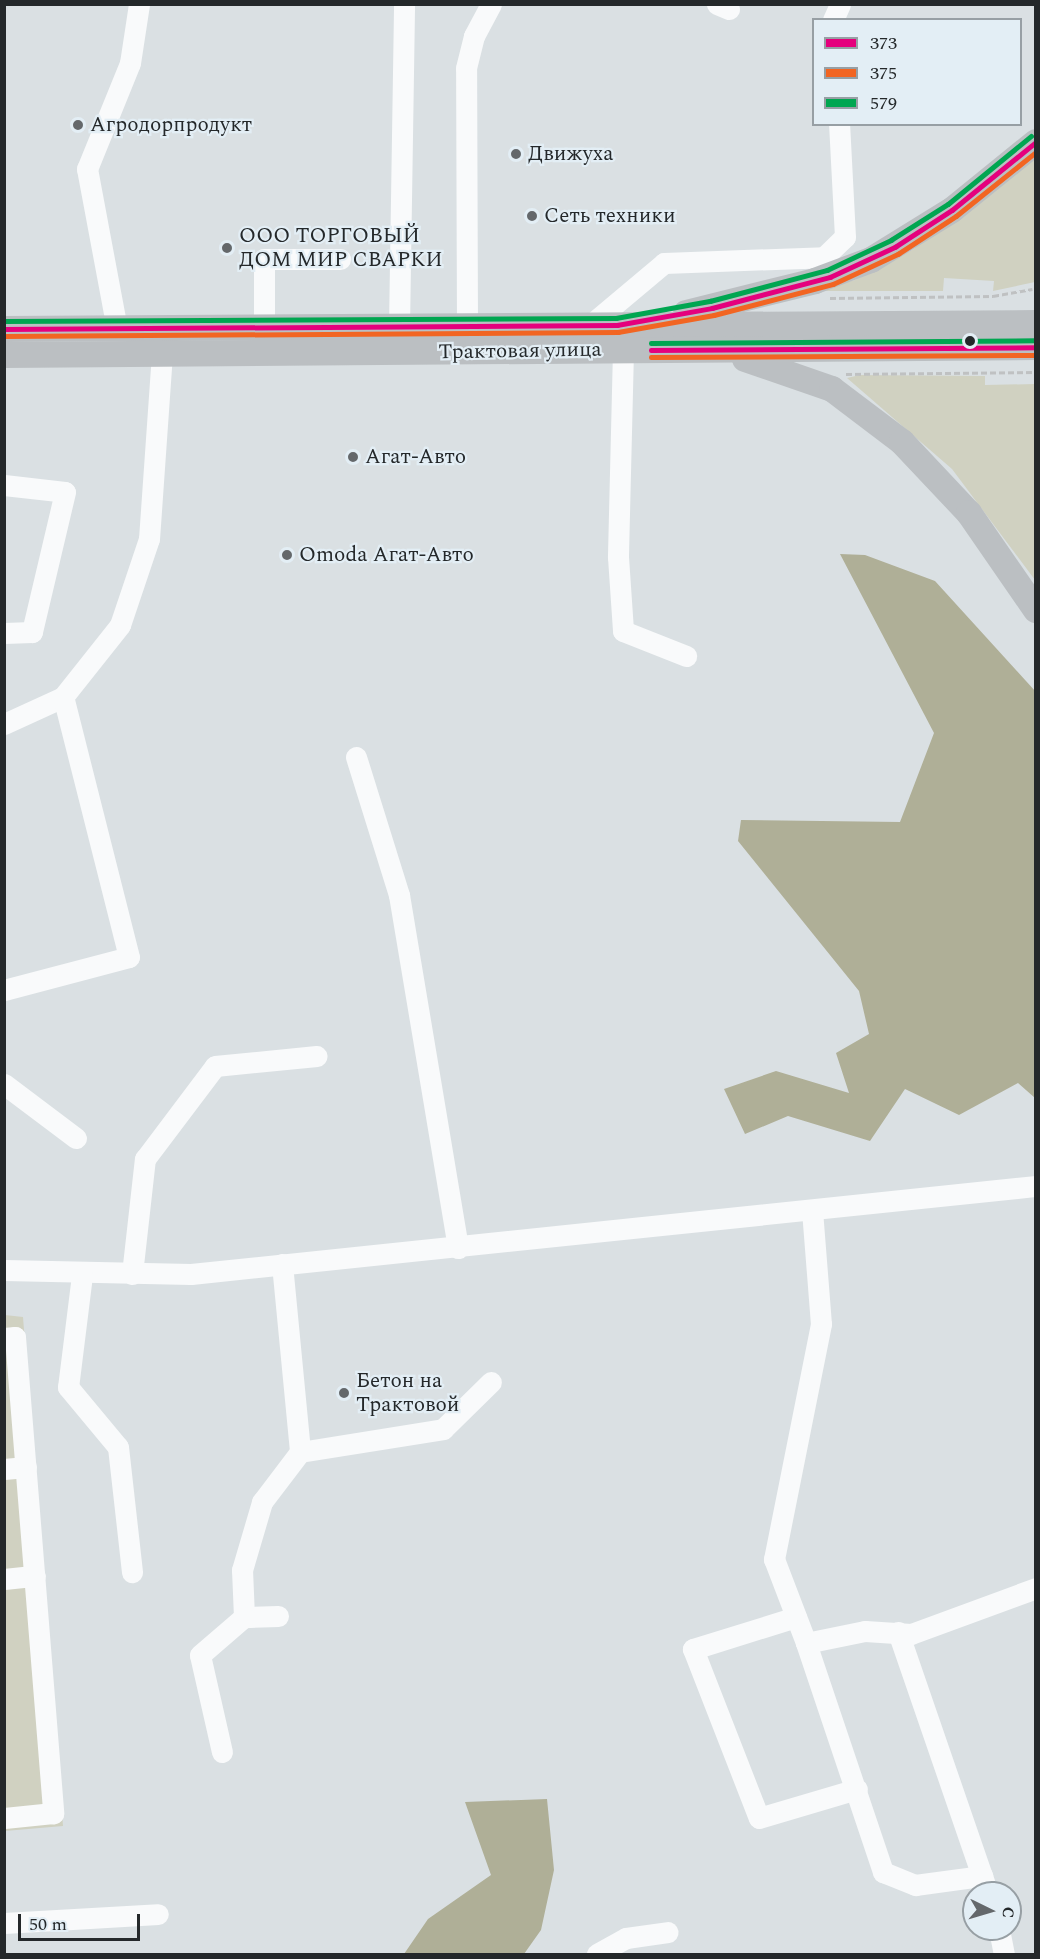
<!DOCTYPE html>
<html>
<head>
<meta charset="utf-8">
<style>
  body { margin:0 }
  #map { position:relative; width:1040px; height:1959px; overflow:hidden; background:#dae0e3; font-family:Spectral,serif }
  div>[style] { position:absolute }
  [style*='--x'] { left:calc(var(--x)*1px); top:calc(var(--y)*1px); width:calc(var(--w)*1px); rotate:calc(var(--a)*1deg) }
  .green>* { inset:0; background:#d0d1c1 }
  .water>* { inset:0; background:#afaf97 }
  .path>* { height:3px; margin-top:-1.5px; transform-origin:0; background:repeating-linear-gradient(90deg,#bfc1c2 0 6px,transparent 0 9px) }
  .minor>* { height:21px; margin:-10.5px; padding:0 10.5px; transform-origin:10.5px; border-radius:10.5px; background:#f9fafb }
  .major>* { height:26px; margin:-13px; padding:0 13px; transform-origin:13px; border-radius:13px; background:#bbbfc2 }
  .bus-1>* { height:4.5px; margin:-2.25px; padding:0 2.25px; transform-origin:2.25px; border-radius:2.25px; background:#e5007d }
  .bus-2>* { height:4.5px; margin:-2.25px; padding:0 2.25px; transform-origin:2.25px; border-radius:2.25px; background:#f26522 }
  .bus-3>* { height:4.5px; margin:-2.25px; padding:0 2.25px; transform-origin:2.25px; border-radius:2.25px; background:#00a651 }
  .dots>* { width:16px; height:16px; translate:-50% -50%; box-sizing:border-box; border:3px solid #e3eef5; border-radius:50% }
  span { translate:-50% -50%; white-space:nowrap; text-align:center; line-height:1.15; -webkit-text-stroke:4.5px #e3eef5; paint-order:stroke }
  .poi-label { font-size:21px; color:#24282a }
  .left { translate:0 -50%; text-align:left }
  .street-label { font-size:21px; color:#24282a }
  .frame { position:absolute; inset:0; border:6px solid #24282a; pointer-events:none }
  .legend { position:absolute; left:812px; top:18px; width:210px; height:108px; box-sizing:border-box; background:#e3eef5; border:2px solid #979fa4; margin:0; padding:8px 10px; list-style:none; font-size:18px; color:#24282a }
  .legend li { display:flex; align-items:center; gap:12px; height:30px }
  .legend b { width:30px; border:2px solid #979fa4 }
  .north { position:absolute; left:962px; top:1881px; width:60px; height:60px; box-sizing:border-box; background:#e3eef5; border:2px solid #979fa4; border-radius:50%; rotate:95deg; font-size:16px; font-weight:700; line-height:24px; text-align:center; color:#24282a }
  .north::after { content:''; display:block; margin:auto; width:21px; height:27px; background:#64686b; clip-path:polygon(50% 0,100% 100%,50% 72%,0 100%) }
  .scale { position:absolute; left:18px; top:1914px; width:122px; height:27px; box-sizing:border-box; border:3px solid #24282a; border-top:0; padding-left:8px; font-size:18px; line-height:21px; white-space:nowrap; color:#24282a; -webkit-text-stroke:4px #e3eef5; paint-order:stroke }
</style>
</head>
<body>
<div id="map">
  <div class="green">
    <div style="clip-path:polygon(1035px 150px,1035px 282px,993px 291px,994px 281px,944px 278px,943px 291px,814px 291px,855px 280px,914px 249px)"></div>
    <div style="clip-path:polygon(860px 375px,985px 376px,985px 385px,1035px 384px,1035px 580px,952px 469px,847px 378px)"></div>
    <div style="clip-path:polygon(5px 1315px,23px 1317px,63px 1826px,5px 1831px)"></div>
  </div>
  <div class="water">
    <div style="clip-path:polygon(840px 554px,865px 555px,935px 581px,1036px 692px,1035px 1098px,1018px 1083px,959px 1115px,905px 1089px,870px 1141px,788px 1116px,745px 1134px,724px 1089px,776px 1071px,849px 1093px,836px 1053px,869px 1034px,859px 991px,738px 841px,741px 820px,900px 822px,934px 733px)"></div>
    <div style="clip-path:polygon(547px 1799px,554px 1870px,541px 1930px,524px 1954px,404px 1954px,428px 1919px,491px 1875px,465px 1802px)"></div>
  </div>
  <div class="path">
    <div style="--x:830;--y:298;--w:163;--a:-0.7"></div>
    <div style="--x:993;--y:296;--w:40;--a:-10"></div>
    <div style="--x:846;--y:374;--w:190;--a:-0.6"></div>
  </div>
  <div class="minor">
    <div style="--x:717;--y:4;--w:13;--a:23"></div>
    <div style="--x:833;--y:20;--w:17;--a:-66"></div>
    <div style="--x:467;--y:326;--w:258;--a:-90.2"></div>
    <div style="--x:466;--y:68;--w:33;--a:-76"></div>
    <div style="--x:474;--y:36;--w:36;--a:-62"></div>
    <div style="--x:589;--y:326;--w:98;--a:-40"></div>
    <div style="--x:664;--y:263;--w:160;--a:-2.1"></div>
    <div style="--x:824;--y:257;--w:29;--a:-44"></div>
    <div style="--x:845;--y:237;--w:113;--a:-93"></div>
    <div style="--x:399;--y:327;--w:323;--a:-89.1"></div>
    <div style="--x:264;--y:328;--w:69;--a:-90"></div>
    <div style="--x:264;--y:259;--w:76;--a:0"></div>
    <div style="--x:117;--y:329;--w:163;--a:-100.6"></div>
    <div style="--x:87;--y:169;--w:114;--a:-67.9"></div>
    <div style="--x:130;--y:63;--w:60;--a:-81.3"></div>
    <div style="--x:623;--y:350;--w:207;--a:91.4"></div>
    <div style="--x:618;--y:557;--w:74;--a:86.1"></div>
    <div style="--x:623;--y:631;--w:68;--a:21.6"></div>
    <div style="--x:4;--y:485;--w:61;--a:6.5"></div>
    <div style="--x:65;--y:492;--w:144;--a:103.3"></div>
    <div style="--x:32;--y:632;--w:28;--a:178"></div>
    <div style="--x:4;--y:724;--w:65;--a:-24.6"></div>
    <div style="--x:63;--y:697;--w:92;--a:-51.6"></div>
    <div style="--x:120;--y:625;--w:91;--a:-71.4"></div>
    <div style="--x:149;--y:539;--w:185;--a:-86"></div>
    <div style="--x:356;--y:757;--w:145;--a:72.7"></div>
    <div style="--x:399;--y:895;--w:358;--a:80.5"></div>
    <div style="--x:4;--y:990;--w:129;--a:-14.8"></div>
    <div style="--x:129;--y:957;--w:268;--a:-104.2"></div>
    <div style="--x:4;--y:1084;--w:90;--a:36.9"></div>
    <div style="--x:812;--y:1210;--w:114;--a:85.5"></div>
    <div style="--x:821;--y:1324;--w:240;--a:101.3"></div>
    <div style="--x:774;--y:1559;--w:90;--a:69.1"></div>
    <div style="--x:806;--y:1643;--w:60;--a:-11.5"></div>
    <div style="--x:865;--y:1631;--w:46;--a:3.7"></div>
    <div style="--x:911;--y:1634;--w:133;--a:-20.2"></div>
    <div style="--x:282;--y:1264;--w:189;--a:84.5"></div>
    <div style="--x:300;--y:1452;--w:145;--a:-9.1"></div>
    <div style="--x:443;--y:1429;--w:67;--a:-44.4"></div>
    <div style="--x:4;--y:1270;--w:187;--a:1.2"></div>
    <div style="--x:191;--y:1274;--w:850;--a:-5.95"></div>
    <div style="--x:132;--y:1274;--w:116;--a:-83.6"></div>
    <div style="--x:145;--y:1159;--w:116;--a:-53"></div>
    <div style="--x:215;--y:1066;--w:102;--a:-5.6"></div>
    <div style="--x:82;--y:1275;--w:113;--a:97.1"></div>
    <div style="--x:68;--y:1387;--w:78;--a:50.2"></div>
    <div style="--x:118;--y:1447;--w:126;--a:83.6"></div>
    <div style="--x:4;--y:1338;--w:11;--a:-5"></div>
    <div style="--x:15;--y:1337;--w:478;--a:85.4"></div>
    <div style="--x:53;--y:1813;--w:49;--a:174.2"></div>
    <div style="--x:4;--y:1469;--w:22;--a:-5"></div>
    <div style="--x:4;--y:1579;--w:31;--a:-6"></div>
    <div style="--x:278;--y:1616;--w:34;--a:178"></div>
    <div style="--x:244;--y:1617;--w:47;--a:-92.4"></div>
    <div style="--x:242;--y:1570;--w:71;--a:-73.6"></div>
    <div style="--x:262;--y:1502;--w:63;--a:-52.8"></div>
    <div style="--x:796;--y:1617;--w:108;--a:162.7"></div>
    <div style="--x:693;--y:1649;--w:181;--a:68.7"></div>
    <div style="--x:759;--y:1818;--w:102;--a:-16.5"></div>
    <div style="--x:898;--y:1632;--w:276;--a:71"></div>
    <div style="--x:806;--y:1643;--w:242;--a:71.4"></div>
    <div style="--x:883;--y:1872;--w:35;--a:22"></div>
    <div style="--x:915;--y:1885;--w:68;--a:-7.7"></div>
    <div style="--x:222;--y:1752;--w:99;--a:-102.8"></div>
    <div style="--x:200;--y:1655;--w:58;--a:-40.8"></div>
    <div style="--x:4;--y:1923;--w:154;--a:-3.3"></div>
    <div style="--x:999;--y:1929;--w:25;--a:79"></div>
    <div style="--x:597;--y:1954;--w:33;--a:-29"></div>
    <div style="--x:626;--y:1938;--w:42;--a:-8.1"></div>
  </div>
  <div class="major">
    <div style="--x:686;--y:313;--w:133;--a:-13.9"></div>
    <div style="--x:815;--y:281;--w:60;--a:-20.6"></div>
    <div style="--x:871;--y:260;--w:95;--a:-31.7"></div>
    <div style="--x:952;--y:210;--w:108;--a:-39"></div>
    <div style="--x:4;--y:329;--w:1032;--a:-0.33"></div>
    <div style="--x:4;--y:355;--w:1032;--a:-0.44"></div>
    <div style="--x:745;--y:359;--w:92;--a:19"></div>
    <div style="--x:832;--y:389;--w:88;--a:37.1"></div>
    <div style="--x:902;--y:442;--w:98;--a:46.7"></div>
    <div style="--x:969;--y:513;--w:118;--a:55.4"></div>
  </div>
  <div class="bus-1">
    <div style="--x:4;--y:329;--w:613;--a:-0.37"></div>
    <div style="--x:617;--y:325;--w:97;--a:-10.1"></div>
    <div style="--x:712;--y:308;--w:122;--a:-14.7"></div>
    <div style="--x:830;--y:277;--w:72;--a:-24.8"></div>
    <div style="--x:895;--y:247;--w:68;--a:-33"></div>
    <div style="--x:952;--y:210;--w:108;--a:-39"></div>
    <div style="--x:651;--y:350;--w:385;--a:-0.4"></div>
  </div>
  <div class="bus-2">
    <div style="--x:4;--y:336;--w:614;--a:-0.37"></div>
    <div style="--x:618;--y:332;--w:97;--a:-10"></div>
    <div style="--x:714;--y:315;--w:123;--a:-14.6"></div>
    <div style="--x:833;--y:284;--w:72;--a:-24.8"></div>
    <div style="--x:898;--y:254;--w:69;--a:-33.2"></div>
    <div style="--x:956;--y:216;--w:102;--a:-38.7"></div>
    <div style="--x:651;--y:357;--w:385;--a:-0.3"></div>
  </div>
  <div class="bus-3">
    <div style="--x:4;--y:321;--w:612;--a:-0.28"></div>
    <div style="--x:616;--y:318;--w:96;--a:-10.3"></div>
    <div style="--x:710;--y:301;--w:121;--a:-14.8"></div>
    <div style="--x:827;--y:270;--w:71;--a:-25.1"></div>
    <div style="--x:891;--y:240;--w:67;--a:-32.3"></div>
    <div style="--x:948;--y:204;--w:107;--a:-39.3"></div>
    <div style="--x:651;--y:343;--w:385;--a:-0.4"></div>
  </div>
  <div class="dots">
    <div style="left:78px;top:125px;background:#64686b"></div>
    <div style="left:516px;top:154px;background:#64686b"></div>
    <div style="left:532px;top:216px;background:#64686b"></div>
    <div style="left:227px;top:248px;background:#64686b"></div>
    <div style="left:970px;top:341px;background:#24282a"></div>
    <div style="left:353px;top:457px;background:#64686b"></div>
    <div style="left:287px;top:555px;background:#64686b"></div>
    <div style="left:344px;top:1393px;background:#64686b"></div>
  </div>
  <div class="poi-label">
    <span class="left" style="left:90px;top:125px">Агродорпродукт</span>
    <span class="left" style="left:528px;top:154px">Движуха</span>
    <span class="left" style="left:544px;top:216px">Сеть техники</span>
    <span class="left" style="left:239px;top:248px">ООО ТОРГОВЫЙ<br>ДОМ МИР СВАРКИ</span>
    <span class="left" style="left:365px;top:457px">Агат-Авто</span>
    <span class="left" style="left:299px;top:555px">Omoda Агат-Авто</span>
    <span class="left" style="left:356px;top:1393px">Бетон на<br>Трактовой</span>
  </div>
  <div class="street-label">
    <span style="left:520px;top:351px;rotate:-1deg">Трактовая улица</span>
  </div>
  <div class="frame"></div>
  <ul class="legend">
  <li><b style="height:8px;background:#e5007d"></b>373</li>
  <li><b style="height:8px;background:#f26522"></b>375</li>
  <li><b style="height:8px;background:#00a651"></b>579</li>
  </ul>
  <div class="north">С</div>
  <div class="scale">50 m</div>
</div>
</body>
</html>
